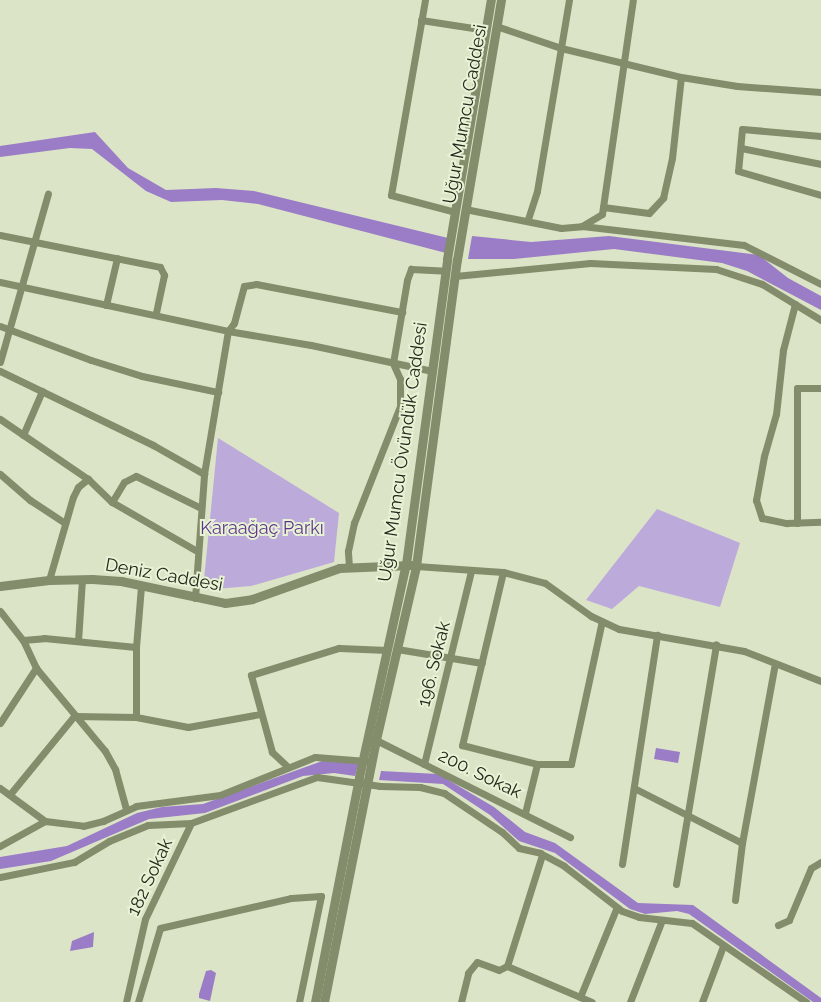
<!DOCTYPE html>
<html>
<head>
<meta charset="utf-8">
<style>
  body { margin:0 }
  #map { position:relative; width:821px; height:1002px; overflow:hidden; background:#dbe4c7; font-family:Raleway,sans-serif }
  div>[style] { position:absolute }
  [style*='--x'] { left:calc(var(--x)*1px); top:calc(var(--y)*1px); width:calc(var(--w)*1px); rotate:calc(var(--a)*1deg) }
  .green>* { inset:0; background:#bcaada }
  .water>* { inset:0; background:#9a7dc6 }
  .minor>* { height:7px; margin:-3.5px; padding:0 3.5px; transform-origin:3.5px; border-radius:3.5px; background:#838c6b }
  .tertiary>* { height:9px; margin:-4.5px; padding:0 4.5px; transform-origin:4.5px; border-radius:4.5px; background:#838c6b }
  span { translate:-50% -50%; white-space:nowrap; text-align:center; line-height:1.15; -webkit-text-stroke:4px #e8f2d4; paint-order:stroke }
  .street-label { font-size:18px; color:#23261b }
  .park-label { font-size:18px; color:#5d358c }
</style>
</head>
<body>
<div id="map">
  <div class="green">
    <div style="clip-path:polygon(218px 438px,339px 513px,334px 562px,251px 586px,203px 590px)"></div>
    <div style="clip-path:polygon(657px 509px,740px 543px,720px 607px,639px 586px,612px 609px,586px 600px)"></div>
  </div>
  <div class="water">
    <div style="clip-path:polygon(95px 132px,128px 168px,166px 190px,216px 188px,254px 191px,448px 238px,446px 253px,258px 204px,222px 200px,171px 202px,146px 191px,92px 149px,70px 148px,0 157px,0 146px)"></div>
    <div style="clip-path:polygon(472px 236px,531px 242px,609px 236px,759px 255px,788px 278px,821px 296px,821px 310px,747px 271px,722px 263px,614px 249px,514px 259px,468px 259px)"></div>
    <div style="clip-path:polygon(656px 748px,680px 752px,678px 763px,654px 759px)"></div>
    <div style="clip-path:polygon(325px 760px,359px 762px,355px 776px,334px 773px,303px 776px,205px 813px,149px 819px,51px 861px,0 869px,0 857px,67px 846px,137px 813px,162px 807px,203px 804px)"></div>
    <div style="clip-path:polygon(381px 771px,438px 774px,494px 807px,525px 832px,555px 843px,638px 903px,693px 905px,821px 998px,821px 1002px,813px 1002px,689px 914px,677px 911px,645px 914px,630px 909px,555px 853px,519px 841px,490px 815px,443px 784px,379px 780px)"></div>
    <div style="clip-path:polygon(94px 932px,93px 947px,70px 951px,72px 941px)"></div>
    <div style="clip-path:polygon(211px 970px,216px 973px,210px 1001px,199px 998px,199px 994px,206px 971px)"></div>
  </div>
  <div class="minor">
    <div style="--x:425;--y:0;--w:198;--a:99.9"></div>
    <div style="--x:391;--y:195;--w:66;--a:14.9"></div>
    <div style="--x:421;--y:20;--w:66;--a:8.7"></div>
    <div style="--x:496;--y:26;--w:69;--a:18.7"></div>
    <div style="--x:561;--y:48;--w:123;--a:13.6"></div>
    <div style="--x:681;--y:77;--w:57;--a:9.1"></div>
    <div style="--x:737;--y:86;--w:84;--a:4.1"></div>
    <div style="--x:821;--y:136;--w:79;--a:-174.9"></div>
    <div style="--x:742;--y:129;--w:42;--a:95.4"></div>
    <div style="--x:738;--y:171;--w:86;--a:16.1"></div>
    <div style="--x:741;--y:148;--w:82;--a:11.3"></div>
    <div style="--x:603;--y:207;--w:46;--a:7.4"></div>
    <div style="--x:649;--y:213;--w:21;--a:-47"></div>
    <div style="--x:663;--y:198;--w:41;--a:-77.3"></div>
    <div style="--x:672;--y:158;--w:81;--a:-83.7"></div>
    <div style="--x:465;--y:209;--w:98;--a:11.2"></div>
    <div style="--x:561;--y:228;--w:21;--a:-5"></div>
    <div style="--x:582;--y:226;--w:23;--a:-31"></div>
    <div style="--x:602;--y:214;--w:216;--a:-81.8"></div>
    <div style="--x:528;--y:219;--w:29;--a:-72"></div>
    <div style="--x:537;--y:191;--w:194;--a:-80.5"></div>
    <div style="--x:582;--y:226;--w:163;--a:6.7"></div>
    <div style="--x:744;--y:245;--w:86;--a:26.9"></div>
    <div style="--x:0;--y:235;--w:163;--a:11.3"></div>
    <div style="--x:160;--y:267;--w:9;--a:63"></div>
    <div style="--x:164;--y:275;--w:40;--a:102"></div>
    <div style="--x:455;--y:276;--w:136;--a:-5.5"></div>
    <div style="--x:590;--y:263;--w:126;--a:2.7"></div>
    <div style="--x:716;--y:269;--w:48;--a:18.1"></div>
    <div style="--x:762;--y:284;--w:69;--a:31.4"></div>
    <div style="--x:0;--y:282;--w:233;--a:12.1"></div>
    <div style="--x:228;--y:331;--w:84;--a:9.6"></div>
    <div style="--x:311;--y:345;--w:124;--a:12.1"></div>
    <div style="--x:795;--y:304;--w:48;--a:104.6"></div>
    <div style="--x:783;--y:350;--w:64;--a:96.2"></div>
    <div style="--x:776;--y:414;--w:44;--a:105.9"></div>
    <div style="--x:764;--y:456;--w:45;--a:100.3"></div>
    <div style="--x:756;--y:500;--w:19;--a:72"></div>
    <div style="--x:762;--y:518;--w:25;--a:12"></div>
    <div style="--x:786;--y:523;--w:35;--a:-2"></div>
    <div style="--x:106;--y:305;--w:48;--a:-76.8"></div>
    <div style="--x:0;--y:326;--w:97;--a:20.5"></div>
    <div style="--x:91;--y:360;--w:53;--a:17.4"></div>
    <div style="--x:142;--y:376;--w:78;--a:11.9"></div>
    <div style="--x:0;--y:362;--w:175;--a:-74.1"></div>
    <div style="--x:0;--y:371;--w:170;--a:25.8"></div>
    <div style="--x:153;--y:445;--w:59;--a:29.6"></div>
    <div style="--x:0;--y:419;--w:107;--a:34.3"></div>
    <div style="--x:88;--y:479;--w:33;--a:44"></div>
    <div style="--x:112;--y:502;--w:98;--a:30"></div>
    <div style="--x:23;--y:435;--w:48;--a:-66.6"></div>
    <div style="--x:0;--y:474;--w:40;--a:41"></div>
    <div style="--x:30;--y:500;--w:42;--a:33.3"></div>
    <div style="--x:112;--y:502;--w:23;--a:-59"></div>
    <div style="--x:124;--y:482;--w:13;--a:-27"></div>
    <div style="--x:136;--y:476;--w:72;--a:26.2"></div>
    <div style="--x:797;--y:523;--w:135;--a:-90"></div>
    <div style="--x:797;--y:388;--w:24;--a:0"></div>
    <div style="--x:416;--y:566;--w:87;--a:3.9"></div>
    <div style="--x:503;--y:572;--w:43;--a:14.7"></div>
    <div style="--x:545;--y:583;--w:57;--a:35.7"></div>
    <div style="--x:591;--y:616;--w:31;--a:25"></div>
    <div style="--x:619;--y:629;--w:127;--a:10"></div>
    <div style="--x:744;--y:651;--w:83;--a:21.3"></div>
    <div style="--x:349;--y:567;--w:16;--a:-94"></div>
    <div style="--x:348;--y:551;--w:29;--a:-78"></div>
    <div style="--x:354;--y:523;--w:126;--a:-68.5"></div>
    <div style="--x:400;--y:406;--w:27;--a:-90"></div>
    <div style="--x:400;--y:379;--w:17;--a:-114"></div>
    <div style="--x:393;--y:363;--w:84;--a:-80.4"></div>
    <div style="--x:407;--y:280;--w:12;--a:-70"></div>
    <div style="--x:411;--y:269;--w:35;--a:3"></div>
    <div style="--x:503;--y:572;--w:178;--a:103.3"></div>
    <div style="--x:462;--y:745;--w:77;--a:14.2"></div>
    <div style="--x:537;--y:764;--w:34;--a:0"></div>
    <div style="--x:571;--y:764;--w:146;--a:-77.8"></div>
    <div style="--x:49;--y:580;--w:86;--a:-73.9"></div>
    <div style="--x:73;--y:497;--w:11;--a:-63"></div>
    <div style="--x:78;--y:487;--w:13;--a:-39"></div>
    <div style="--x:195;--y:598;--w:124;--a:-85.8"></div>
    <div style="--x:204;--y:474;--w:145;--a:-80.5"></div>
    <div style="--x:228;--y:331;--w:10;--a:-53"></div>
    <div style="--x:234;--y:323;--w:38;--a:-75"></div>
    <div style="--x:244;--y:286;--w:12;--a:-9"></div>
    <div style="--x:256;--y:284;--w:149;--a:10.9"></div>
    <div style="--x:0;--y:611;--w:37;--a:52"></div>
    <div style="--x:23;--y:640;--w:31;--a:65"></div>
    <div style="--x:36;--y:668;--w:108;--a:50.3"></div>
    <div style="--x:105;--y:751;--w:21;--a:61"></div>
    <div style="--x:115;--y:769;--w:41;--a:74.6"></div>
    <div style="--x:23;--y:640;--w:21;--a:-5"></div>
    <div style="--x:44;--y:638;--w:92;--a:5.6"></div>
    <div style="--x:78;--y:641;--w:62;--a:-86.3"></div>
    <div style="--x:397;--y:649;--w:86;--a:9.4"></div>
    <div style="--x:136;--y:717;--w:70;--a:-90"></div>
    <div style="--x:136;--y:647;--w:61;--a:-85.3"></div>
    <div style="--x:0;--y:723;--w:66;--a:-56.8"></div>
    <div style="--x:376;--y:740;--w:217;--a:26.6"></div>
    <div style="--x:424;--y:764;--w:199;--a:-76.3"></div>
    <div style="--x:288;--y:767;--w:22;--a:-137"></div>
    <div style="--x:272;--y:752;--w:80;--a:-105.3"></div>
    <div style="--x:251;--y:675;--w:92;--a:-17.1"></div>
    <div style="--x:339;--y:648;--w:48;--a:2.4"></div>
    <div style="--x:0;--y:788;--w:56;--a:36.3"></div>
    <div style="--x:45;--y:821;--w:38;--a:7"></div>
    <div style="--x:83;--y:826;--w:21;--a:-14"></div>
    <div style="--x:103;--y:821;--w:36;--a:-24"></div>
    <div style="--x:136;--y:806;--w:85;--a:-7.5"></div>
    <div style="--x:220;--y:795;--w:102;--a:-21.8"></div>
    <div style="--x:315;--y:757;--w:52;--a:4.4"></div>
    <div style="--x:634;--y:788;--w:121;--a:27"></div>
    <div style="--x:11;--y:793;--w:99;--a:-50.7"></div>
    <div style="--x:74;--y:716;--w:62;--a:0.9"></div>
    <div style="--x:136;--y:717;--w:53;--a:10.9"></div>
    <div style="--x:188;--y:727;--w:73;--a:-10.2"></div>
    <div style="--x:525;--y:813;--w:50;--a:-76.2"></div>
    <div style="--x:0;--y:846;--w:51;--a:-29.1"></div>
    <div style="--x:622;--y:864;--w:232;--a:-81.3"></div>
    <div style="--x:0;--y:877;--w:76;--a:-11.5"></div>
    <div style="--x:74;--y:862;--w:41;--a:-31"></div>
    <div style="--x:109;--y:841;--w:42;--a:-22.3"></div>
    <div style="--x:148;--y:825;--w:43;--a:-2.7"></div>
    <div style="--x:191;--y:823;--w:134;--a:-20.1"></div>
    <div style="--x:317;--y:777;--w:64;--a:8.1"></div>
    <div style="--x:380;--y:786;--w:40;--a:1.4"></div>
    <div style="--x:420;--y:787;--w:25;--a:14"></div>
    <div style="--x:444;--y:793;--w:70;--a:33.9"></div>
    <div style="--x:502;--y:832;--w:23;--a:43"></div>
    <div style="--x:519;--y:848;--w:22;--a:13"></div>
    <div style="--x:540;--y:853;--w:27;--a:28"></div>
    <div style="--x:564;--y:866;--w:73;--a:37.8"></div>
    <div style="--x:622;--y:911;--w:18;--a:19"></div>
    <div style="--x:639;--y:917;--w:53;--a:6.5"></div>
    <div style="--x:692;--y:923;--w:139;--a:34.7"></div>
    <div style="--x:676;--y:884;--w:243;--a:-80.5"></div>
    <div style="--x:735;--y:900;--w:57;--a:-83"></div>
    <div style="--x:742;--y:843;--w:182;--a:-79.6"></div>
    <div style="--x:778;--y:925;--w:12;--a:-24"></div>
    <div style="--x:789;--y:920;--w:56;--a:-67.1"></div>
    <div style="--x:811;--y:868;--w:12;--a:-31"></div>
    <div style="--x:507;--y:966;--w:116;--a:-72.5"></div>
    <div style="--x:580;--y:997;--w:97;--a:-67.7"></div>
    <div style="--x:126;--y:1002;--w:85;--a:-77.1"></div>
    <div style="--x:145;--y:919;--w:106;--a:-64.4"></div>
    <div style="--x:138;--y:1002;--w:77;--a:-73.4"></div>
    <div style="--x:160;--y:928;--w:134;--a:-12.9"></div>
    <div style="--x:291;--y:898;--w:30;--a:-4"></div>
    <div style="--x:321;--y:896;--w:108;--a:101.7"></div>
    <div style="--x:461;--y:1002;--w:30;--a:-76"></div>
    <div style="--x:468;--y:973;--w:14;--a:-51"></div>
    <div style="--x:477;--y:962;--w:23;--a:20"></div>
    <div style="--x:499;--y:970;--w:9;--a:-27"></div>
    <div style="--x:507;--y:966;--w:92;--a:23"></div>
    <div style="--x:630;--y:1002;--w:88;--a:-68.7"></div>
    <div style="--x:702;--y:1002;--w:60;--a:-69.4"></div>
  </div>
  <div class="tertiary">
    <div style="--x:0;--y:586;--w:49;--a:-7"></div>
    <div style="--x:49;--y:580;--w:43;--a:-1.3"></div>
    <div style="--x:92;--y:579;--w:29;--a:4"></div>
    <div style="--x:121;--y:581;--w:106;--a:11.9"></div>
    <div style="--x:225;--y:603;--w:27;--a:-8"></div>
    <div style="--x:252;--y:599;--w:92;--a:-19.6"></div>
    <div style="--x:339;--y:568;--w:72;--a:-2.4"></div>
    <div style="--x:315;--y:1002;--w:229;--a:-78.9"></div>
    <div style="--x:359;--y:777;--w:218;--a:-77.6"></div>
    <div style="--x:406;--y:564;--w:308;--a:-82.3"></div>
    <div style="--x:447;--y:259;--w:263;--a:-80.4"></div>
    <div style="--x:324;--y:1002;--w:263;--a:-78.8"></div>
    <div style="--x:375;--y:744;--w:183;--a:-77"></div>
    <div style="--x:416;--y:566;--w:309;--a:-82.4"></div>
    <div style="--x:457;--y:260;--w:264;--a:-80.4"></div>
  </div>
  <div class="street-label">
    <span style="left:465px;top:114px;rotate:-80deg">Uğur Mumcu Caddesi</span>
    <span style="left:403px;top:452px;rotate:-82deg">Uğur Mumcu Övündük Caddesi</span>
    <span style="left:164px;top:575px;rotate:10deg">Deniz Caddesi</span>
    <span style="left:434px;top:664px;rotate:-76deg">196. Sokak</span>
    <span style="left:480px;top:774px;rotate:26deg">200. Sokak</span>
    <span style="left:150px;top:877px;rotate:-65deg">182 Sokak</span>
  </div>
  <div class="park-label">
    <span style="left:262px;top:528px">Karaağaç Parkı</span>
  </div>
</div>
</body>
</html>
